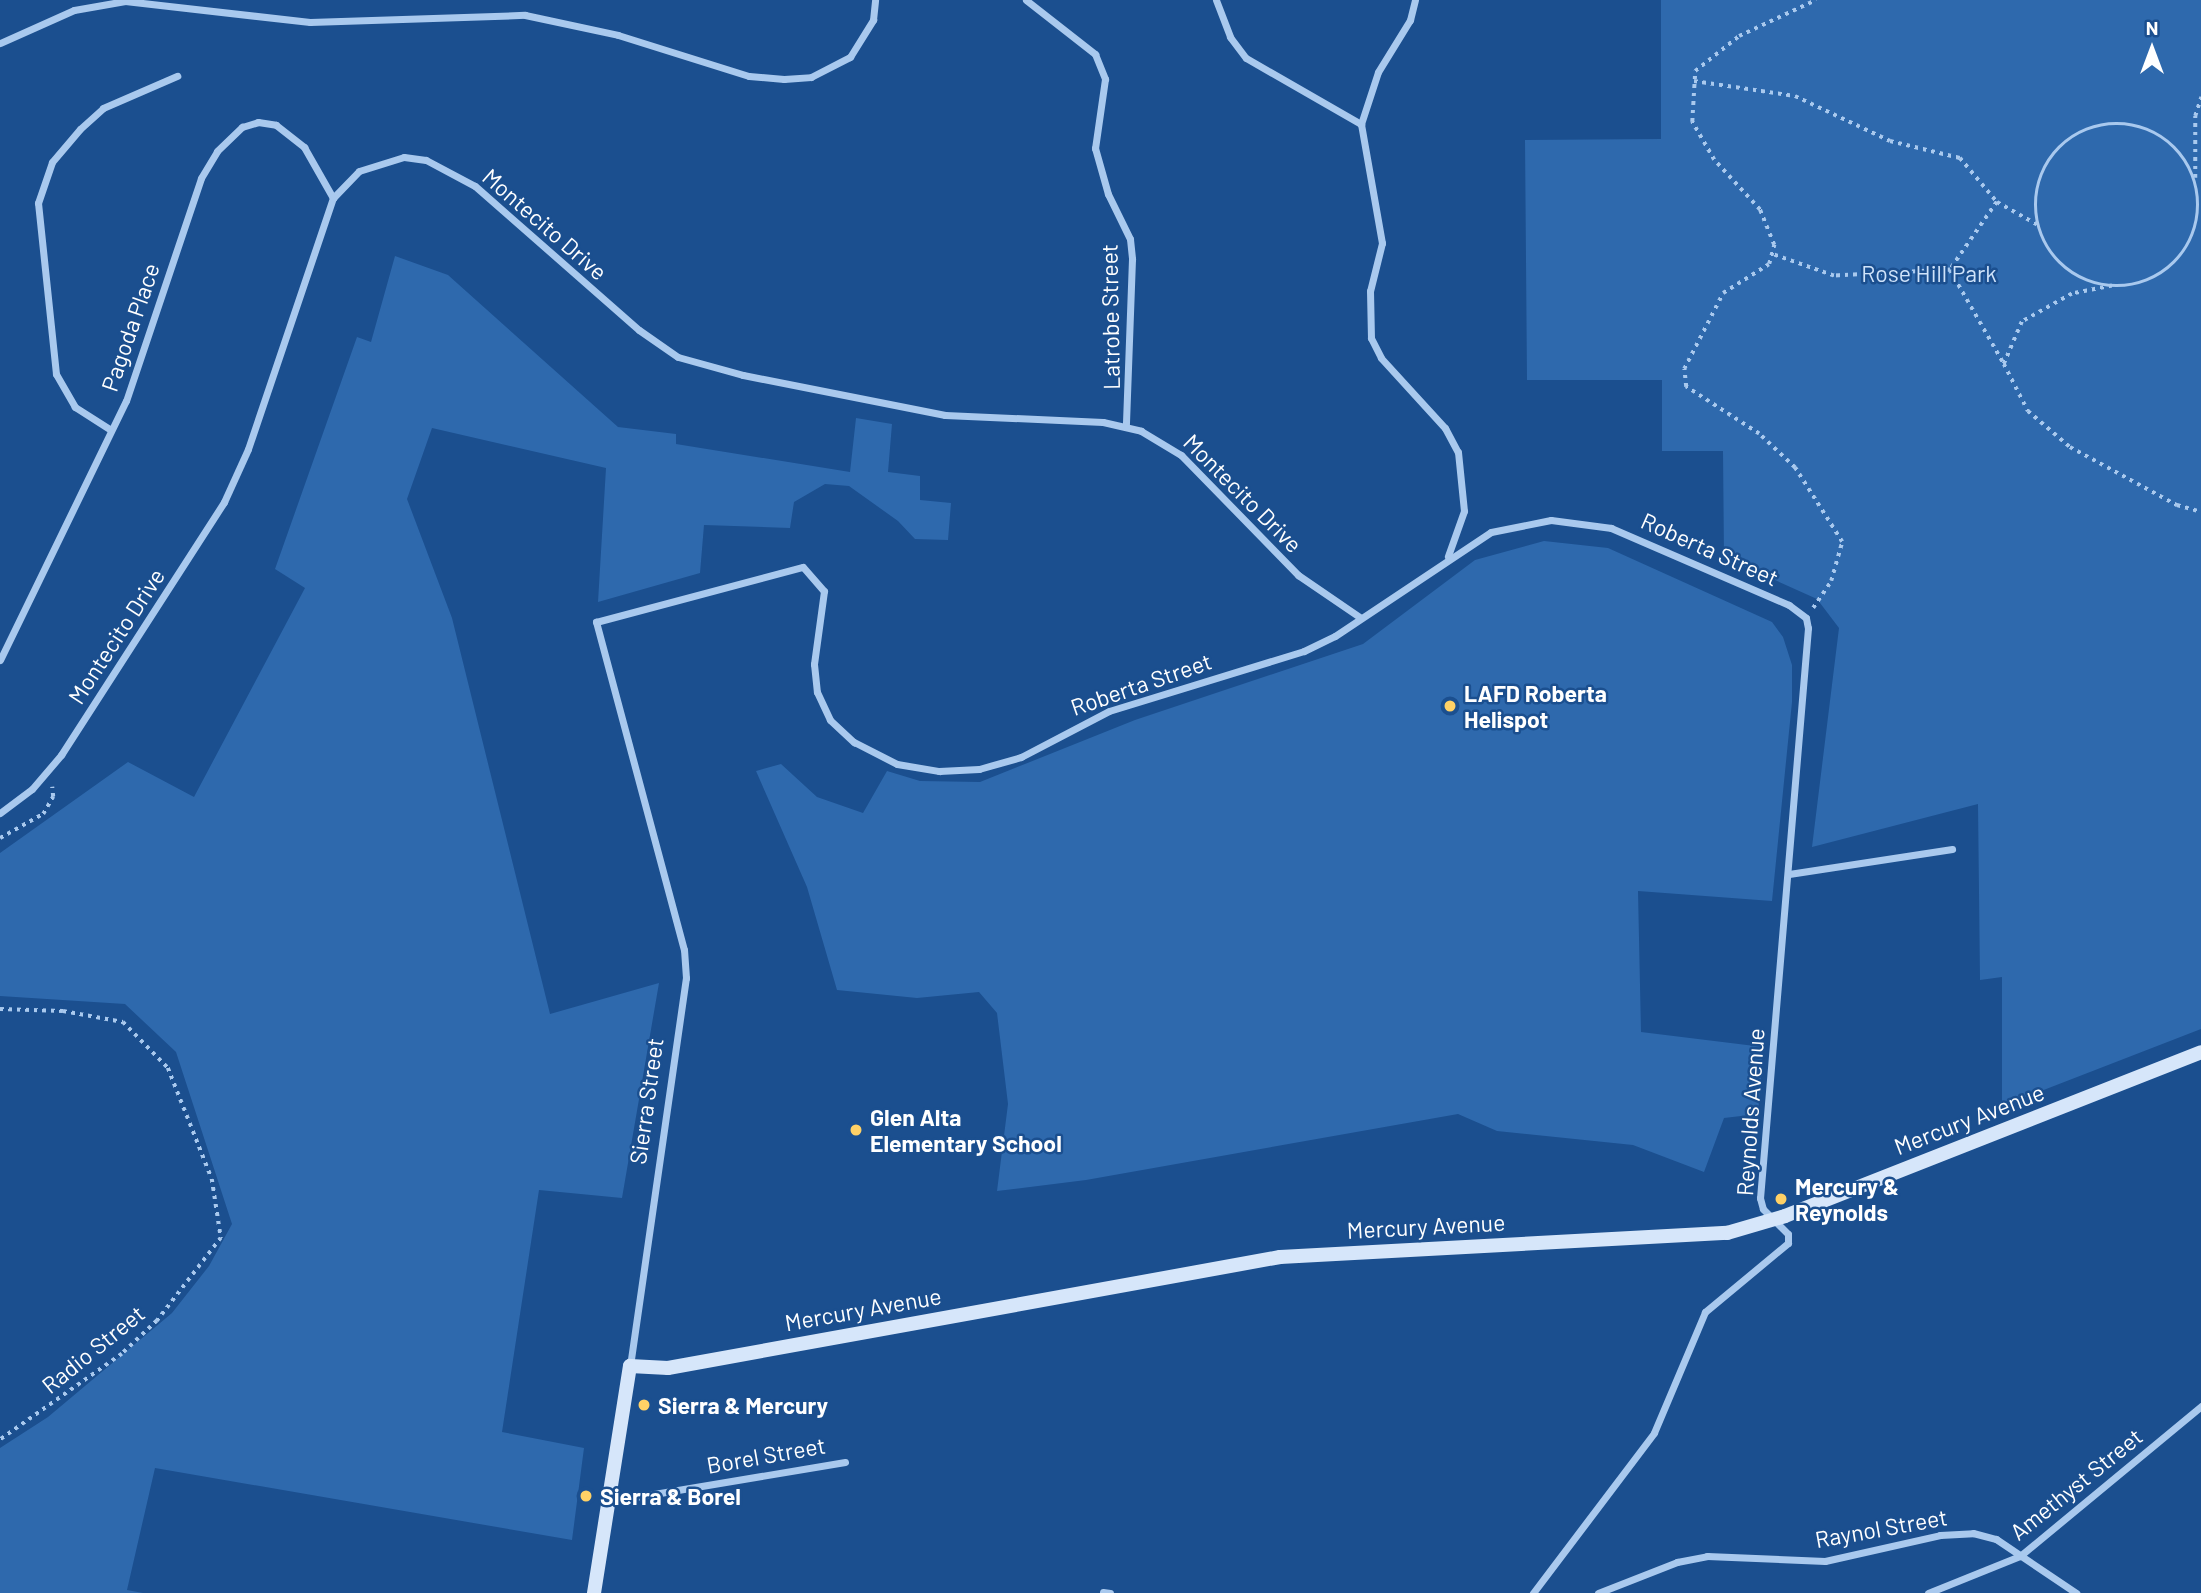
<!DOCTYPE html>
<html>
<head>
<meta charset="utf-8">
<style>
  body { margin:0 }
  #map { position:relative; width:2201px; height:1593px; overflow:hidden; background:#1b4f8f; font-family:Barlow,sans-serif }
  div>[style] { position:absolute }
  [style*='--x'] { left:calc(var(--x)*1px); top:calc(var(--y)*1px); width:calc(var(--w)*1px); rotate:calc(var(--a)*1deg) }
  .green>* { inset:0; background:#2e69ad }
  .path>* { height:3.5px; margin-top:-1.75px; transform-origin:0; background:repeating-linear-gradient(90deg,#a9c9ee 0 3.5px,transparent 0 8.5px) }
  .path>.ring { margin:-1.75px; padding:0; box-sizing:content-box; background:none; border:3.5px solid #a9c9ee; border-radius:50% }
  .street>* { height:7px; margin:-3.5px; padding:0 3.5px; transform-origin:3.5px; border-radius:3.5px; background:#a9c9ee }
  .secondary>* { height:14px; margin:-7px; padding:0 7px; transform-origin:7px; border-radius:7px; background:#d6e6fa }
  .dots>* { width:19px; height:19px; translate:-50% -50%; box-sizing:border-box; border:4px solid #1b4f8f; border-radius:50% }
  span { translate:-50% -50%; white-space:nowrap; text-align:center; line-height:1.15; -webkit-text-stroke:5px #1b4f8f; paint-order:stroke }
  .street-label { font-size:23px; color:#fff }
  .park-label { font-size:23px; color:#cfe3fa }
  .poi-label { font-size:23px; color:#fff; font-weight:700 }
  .left { translate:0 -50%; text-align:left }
  .north { position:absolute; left:2117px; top:14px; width:70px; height:70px; -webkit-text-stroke:5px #1b4f8f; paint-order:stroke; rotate:0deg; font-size:19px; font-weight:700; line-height:28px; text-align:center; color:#fff }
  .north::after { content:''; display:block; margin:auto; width:24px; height:32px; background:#fff; clip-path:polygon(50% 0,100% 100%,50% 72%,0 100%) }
</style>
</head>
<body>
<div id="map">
  <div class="green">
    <div style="clip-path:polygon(1661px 0,2201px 0,2201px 1029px,2002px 1106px,2002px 977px,1980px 980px,1978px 804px,1812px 847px,1839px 628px,1817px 599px,1724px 557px,1723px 451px,1662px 451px,1662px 380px,1527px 380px,1525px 140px,1661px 139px)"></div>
    <div style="clip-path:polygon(395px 256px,448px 275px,618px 427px,676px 434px,676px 444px,850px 472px,856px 418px,892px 424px,888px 472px,920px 476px,920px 500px,951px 503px,948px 540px,915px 539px,898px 521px,849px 486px,825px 484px,794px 502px,790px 528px,704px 525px,700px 573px,598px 602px,606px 468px,432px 428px,407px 499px,452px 618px,550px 1014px,659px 983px,622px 1198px,539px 1190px,502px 1432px,584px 1448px,572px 1540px,155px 1468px,127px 1590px,143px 1593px,0 1593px,0 1448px,48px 1417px,172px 1313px,209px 1266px,232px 1224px,176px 1052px,125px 1004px,0 996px,0 853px,128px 762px,194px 797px,305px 588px,275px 569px,357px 337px,371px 342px)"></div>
    <div style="clip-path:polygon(1544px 541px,1608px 548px,1772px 622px,1783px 637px,1792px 665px,1792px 702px,1772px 901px,1638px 891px,1641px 1032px,1763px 1047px,1758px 1114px,1724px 1118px,1704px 1172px,1633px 1145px,1497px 1131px,1458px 1114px,1086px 1180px,997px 1191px,1008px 1104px,997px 1013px,979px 992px,917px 998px,837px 990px,807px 887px,756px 771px,781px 764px,817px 797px,863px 813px,887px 771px,920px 781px,980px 782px,1135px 720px,1363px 644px,1475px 560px)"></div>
  </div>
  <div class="path">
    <div style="--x:1694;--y:81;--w:102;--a:8.4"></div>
    <div style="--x:1795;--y:96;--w:105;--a:25.3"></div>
    <div style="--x:1890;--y:141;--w:72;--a:13.7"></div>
    <div style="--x:1960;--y:158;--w:57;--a:49.9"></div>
    <div style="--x:1997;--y:202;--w:83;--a:124.7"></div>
    <div style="--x:1950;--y:270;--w:116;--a:177"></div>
    <div style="--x:1834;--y:276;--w:67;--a:-160.8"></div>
    <div class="ring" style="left:2036px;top:124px;width:158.5px;height:158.5px"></div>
    <div style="--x:2195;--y:178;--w:62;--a:-90"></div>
    <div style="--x:2195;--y:116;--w:20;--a:-72"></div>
    <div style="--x:1997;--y:202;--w:47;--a:29.3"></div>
    <div style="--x:1950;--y:270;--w:108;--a:60.1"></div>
    <div style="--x:2112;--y:286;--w:41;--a:168.7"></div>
    <div style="--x:2072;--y:294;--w:57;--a:150.8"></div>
    <div style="--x:2022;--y:322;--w:46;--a:113.2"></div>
    <div style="--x:2004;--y:364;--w:53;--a:62.9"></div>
    <div style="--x:2028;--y:411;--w:55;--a:40.6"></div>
    <div style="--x:2070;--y:447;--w:122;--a:28.5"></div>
    <div style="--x:2177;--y:505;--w:25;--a:16"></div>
    <div style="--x:1813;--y:608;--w:32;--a:-56"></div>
    <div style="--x:1831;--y:581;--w:41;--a:-74.2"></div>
    <div style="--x:1842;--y:542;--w:88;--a:-122.4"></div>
    <div style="--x:1795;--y:468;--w:50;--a:-136.6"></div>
    <div style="--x:1759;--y:434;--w:87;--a:-147.2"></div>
    <div style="--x:1686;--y:387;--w:18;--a:-96"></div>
    <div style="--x:1684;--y:369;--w:85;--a:-62.8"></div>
    <div style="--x:1723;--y:293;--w:54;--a:-32.2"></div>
    <div style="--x:1769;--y:264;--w:20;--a:-75"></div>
    <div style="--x:1774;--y:245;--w:38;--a:-112"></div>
    <div style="--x:1760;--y:210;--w:68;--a:-132.6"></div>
    <div style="--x:1714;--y:160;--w:44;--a:-120.1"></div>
    <div style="--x:1692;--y:122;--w:51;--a:-86.6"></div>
    <div style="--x:1695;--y:71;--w:56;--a:-38.5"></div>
    <div style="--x:1739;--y:36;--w:85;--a:-25.1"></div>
    <div style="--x:0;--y:838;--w:49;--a:-29.2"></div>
    <div style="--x:43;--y:814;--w:20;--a:-60"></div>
    <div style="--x:53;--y:797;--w:10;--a:-96"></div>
    <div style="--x:0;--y:1009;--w:63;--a:1.8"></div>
    <div style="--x:63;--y:1011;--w:61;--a:10.4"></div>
    <div style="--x:123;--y:1022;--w:64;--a:45.6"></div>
    <div style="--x:168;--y:1068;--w:119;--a:68.4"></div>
    <div style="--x:212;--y:1179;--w:60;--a:81.3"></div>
    <div style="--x:221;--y:1238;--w:105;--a:127.6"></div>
    <div style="--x:157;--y:1321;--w:48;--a:136.7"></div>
    <div style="--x:122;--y:1354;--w:149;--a:144.8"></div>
  </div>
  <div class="street">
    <div style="--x:1026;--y:0;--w:88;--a:38"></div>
    <div style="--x:1095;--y:54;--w:27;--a:68"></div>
    <div style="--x:1105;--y:79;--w:70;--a:98.2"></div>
    <div style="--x:1095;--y:148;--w:48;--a:74.2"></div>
    <div style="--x:1108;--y:194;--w:50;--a:63.9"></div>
    <div style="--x:1130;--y:239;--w:20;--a:84"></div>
    <div style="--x:1132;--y:259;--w:166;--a:92.1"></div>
    <div style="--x:1216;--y:0;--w:40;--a:69"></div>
    <div style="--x:1230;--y:37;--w:26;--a:53"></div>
    <div style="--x:1246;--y:58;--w:133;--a:29.9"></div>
    <div style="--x:1415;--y:0;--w:21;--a:104"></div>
    <div style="--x:1410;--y:20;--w:61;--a:121.6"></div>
    <div style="--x:1378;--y:72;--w:55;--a:108.1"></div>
    <div style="--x:1361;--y:124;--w:121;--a:80"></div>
    <div style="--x:1382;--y:243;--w:49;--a:104"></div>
    <div style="--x:1370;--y:291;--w:47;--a:88.8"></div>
    <div style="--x:1371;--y:338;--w:22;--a:63"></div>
    <div style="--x:1381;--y:358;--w:95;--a:47.6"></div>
    <div style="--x:1445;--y:428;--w:27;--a:62"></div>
    <div style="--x:1458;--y:452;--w:59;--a:84.2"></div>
    <div style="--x:1464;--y:511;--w:48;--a:109.6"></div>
    <div style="--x:0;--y:43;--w:81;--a:-24"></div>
    <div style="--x:74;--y:10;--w:52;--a:-10"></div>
    <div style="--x:125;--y:1;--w:186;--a:6.5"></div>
    <div style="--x:310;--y:22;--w:215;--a:-1.9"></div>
    <div style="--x:525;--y:15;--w:95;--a:12.1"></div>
    <div style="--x:618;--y:35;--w:137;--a:17.4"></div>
    <div style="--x:749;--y:76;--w:35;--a:5"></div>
    <div style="--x:784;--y:79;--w:27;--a:-4"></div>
    <div style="--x:811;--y:77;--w:44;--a:-27.1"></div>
    <div style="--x:850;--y:57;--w:44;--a:-58.1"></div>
    <div style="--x:873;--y:20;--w:20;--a:-84"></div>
    <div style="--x:111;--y:430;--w:43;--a:-147.4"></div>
    <div style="--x:75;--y:407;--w:38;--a:-120"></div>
    <div style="--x:56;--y:374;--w:172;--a:-96"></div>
    <div style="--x:38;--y:203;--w:43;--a:-71.1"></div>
    <div style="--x:52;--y:162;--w:43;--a:-49.7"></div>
    <div style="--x:80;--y:129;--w:31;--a:-42"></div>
    <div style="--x:103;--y:108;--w:81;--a:-23.4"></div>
    <div style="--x:0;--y:660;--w:288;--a:-64.1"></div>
    <div style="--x:126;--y:401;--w:235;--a:-71.4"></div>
    <div style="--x:201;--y:178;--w:31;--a:-59"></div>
    <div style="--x:217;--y:151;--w:35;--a:-44"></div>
    <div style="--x:242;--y:127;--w:17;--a:-17"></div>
    <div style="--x:258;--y:122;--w:18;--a:9"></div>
    <div style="--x:276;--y:125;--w:36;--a:38"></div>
    <div style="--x:304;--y:147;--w:59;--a:60.4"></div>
    <div style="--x:0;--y:813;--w:40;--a:-37"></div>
    <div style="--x:32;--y:789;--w:45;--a:-49.5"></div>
    <div style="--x:61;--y:755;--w:301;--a:-57.2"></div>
    <div style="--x:224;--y:502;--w:58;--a:-65.6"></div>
    <div style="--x:248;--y:449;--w:265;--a:-71.3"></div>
    <div style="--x:333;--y:198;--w:37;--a:-46"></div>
    <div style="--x:359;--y:171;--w:47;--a:-17.3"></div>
    <div style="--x:404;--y:157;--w:22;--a:8"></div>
    <div style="--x:426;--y:160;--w:55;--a:28"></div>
    <div style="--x:475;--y:186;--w:218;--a:41.3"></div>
    <div style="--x:639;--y:330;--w:47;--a:34.7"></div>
    <div style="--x:678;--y:357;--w:67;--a:15.5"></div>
    <div style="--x:743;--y:375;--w:206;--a:11.2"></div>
    <div style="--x:945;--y:415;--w:158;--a:2.5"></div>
    <div style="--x:1103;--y:422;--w:39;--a:13"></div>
    <div style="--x:1141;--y:431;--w:47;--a:31"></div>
    <div style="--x:1181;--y:455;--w:168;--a:45.7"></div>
    <div style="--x:1298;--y:575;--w:76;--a:34.3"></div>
    <div style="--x:1789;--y:874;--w:165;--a:-8.7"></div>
    <div style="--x:630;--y:1366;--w:392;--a:-81.8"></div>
    <div style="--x:686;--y:978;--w:28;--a:-94"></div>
    <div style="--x:684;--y:950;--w:340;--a:-105"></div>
    <div style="--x:596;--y:622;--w:214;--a:-14.9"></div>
    <div style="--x:803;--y:567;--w:32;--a:49"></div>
    <div style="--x:824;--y:591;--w:74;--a:97.8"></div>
    <div style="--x:814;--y:664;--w:28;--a:84"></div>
    <div style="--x:817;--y:692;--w:31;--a:65"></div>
    <div style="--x:830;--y:720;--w:33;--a:43"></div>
    <div style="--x:854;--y:742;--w:48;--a:27.1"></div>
    <div style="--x:897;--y:764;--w:43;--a:9.5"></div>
    <div style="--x:939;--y:771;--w:40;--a:-2.9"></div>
    <div style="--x:979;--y:769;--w:44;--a:-15.9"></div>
    <div style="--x:1021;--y:757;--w:99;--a:-27.6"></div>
    <div style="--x:1109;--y:711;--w:204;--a:-17.1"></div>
    <div style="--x:1304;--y:651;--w:34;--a:-26"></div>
    <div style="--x:1335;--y:636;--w:187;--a:-33.7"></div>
    <div style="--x:1491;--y:532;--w:61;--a:-11.3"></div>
    <div style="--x:1551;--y:520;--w:61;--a:7.6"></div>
    <div style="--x:1611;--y:528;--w:194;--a:23.4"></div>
    <div style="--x:1789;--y:605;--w:21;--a:37"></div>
    <div style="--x:1806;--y:618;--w:10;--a:79"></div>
    <div style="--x:1808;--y:628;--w:572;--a:94.81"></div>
    <div style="--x:1760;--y:1198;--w:11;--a:75"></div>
    <div style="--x:1763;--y:1209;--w:35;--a:45"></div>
    <div style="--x:1788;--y:1234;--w:9;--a:90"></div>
    <div style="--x:1788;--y:1243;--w:108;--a:140.3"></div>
    <div style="--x:1705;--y:1312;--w:131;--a:112.9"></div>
    <div style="--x:1654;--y:1433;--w:201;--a:127.1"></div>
    <div style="--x:610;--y:1495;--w:20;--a:9"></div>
    <div style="--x:630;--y:1498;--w:218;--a:-9.5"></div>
    <div style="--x:1103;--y:1592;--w:7;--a:8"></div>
    <div style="--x:1598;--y:1593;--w:85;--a:-21.4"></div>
    <div style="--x:1677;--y:1562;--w:31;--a:-11"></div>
    <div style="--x:1707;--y:1556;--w:118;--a:2.4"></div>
    <div style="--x:1825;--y:1561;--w:118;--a:-12.7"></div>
    <div style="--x:1940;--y:1535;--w:33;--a:-3"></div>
    <div style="--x:1973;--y:1533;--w:24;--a:15"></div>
    <div style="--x:1996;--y:1539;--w:97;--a:34"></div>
    <div style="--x:1928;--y:1593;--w:99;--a:-21.9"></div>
    <div style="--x:2020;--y:1556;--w:235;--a:-39.6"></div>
  </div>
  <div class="secondary">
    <div style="--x:594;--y:1593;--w:230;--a:-81"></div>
    <div style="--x:630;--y:1366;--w:38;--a:3"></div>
    <div style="--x:668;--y:1368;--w:622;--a:-10.28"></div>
    <div style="--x:1280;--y:1257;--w:448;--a:-3.1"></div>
    <div style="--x:1727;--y:1233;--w:60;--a:-16.3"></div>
    <div style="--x:1785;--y:1216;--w:447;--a:-21.5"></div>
  </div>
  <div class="dots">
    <div style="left:1450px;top:706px;background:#ffd166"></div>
    <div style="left:856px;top:1130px;background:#ffd166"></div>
    <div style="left:1781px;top:1199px;background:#ffd166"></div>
    <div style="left:644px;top:1405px;background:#ffd166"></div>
    <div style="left:586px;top:1496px;background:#ffd166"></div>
  </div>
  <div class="street-label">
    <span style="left:545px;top:224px;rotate:41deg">Montecito Drive</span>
    <span style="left:1110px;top:317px;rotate:-91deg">Latrobe Street</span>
    <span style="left:130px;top:327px;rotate:-71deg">Pagoda Place</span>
    <span style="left:1243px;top:493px;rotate:45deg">Montecito Drive</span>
    <span style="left:1710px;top:549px;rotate:24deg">Roberta Street</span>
    <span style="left:116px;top:636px;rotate:-57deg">Montecito Drive</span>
    <span style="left:1141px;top:684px;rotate:-19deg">Roberta Street</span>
    <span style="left:646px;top:1101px;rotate:-82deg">Sierra Street</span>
    <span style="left:1750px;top:1112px;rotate:-86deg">Reynolds Avenue</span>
    <span style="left:1969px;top:1119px;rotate:-21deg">Mercury Avenue</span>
    <span style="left:1426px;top:1226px;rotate:-3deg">Mercury Avenue</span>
    <span style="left:863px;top:1309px;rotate:-10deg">Mercury Avenue</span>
    <span style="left:93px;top:1349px;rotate:-39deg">Radio Street</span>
    <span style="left:766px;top:1455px;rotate:-10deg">Borel Street</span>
    <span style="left:2076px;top:1484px;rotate:-39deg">Amethyst Street</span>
    <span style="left:1881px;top:1528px;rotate:-10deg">Raynol Street</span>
  </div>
  <div class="park-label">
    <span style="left:1929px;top:273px">Rose Hill Park</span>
  </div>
  <div class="poi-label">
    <span class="left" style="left:1464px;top:706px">LAFD Roberta<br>Helispot</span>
    <span class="left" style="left:870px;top:1130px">Glen Alta<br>Elementary School</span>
    <span class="left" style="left:1795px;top:1199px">Mercury &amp;<br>Reynolds</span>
    <span class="left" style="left:658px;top:1405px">Sierra &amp; Mercury</span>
    <span class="left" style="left:600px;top:1496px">Sierra &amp; Borel</span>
  </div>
  <div class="north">N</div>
</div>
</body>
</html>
